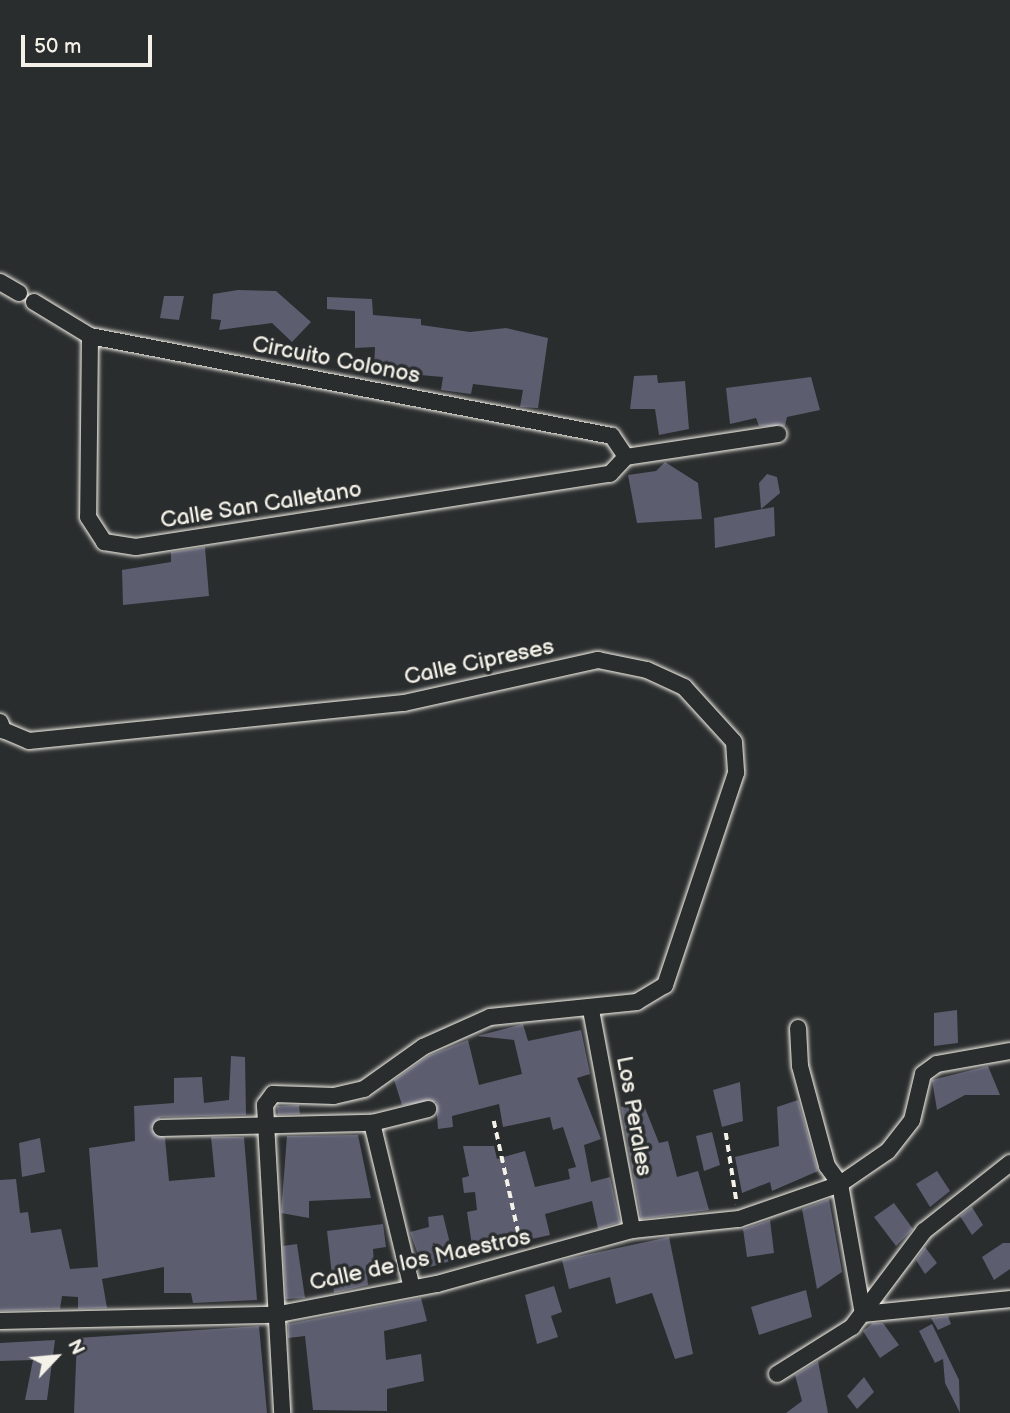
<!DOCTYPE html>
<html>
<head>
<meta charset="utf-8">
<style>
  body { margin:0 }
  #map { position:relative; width:1010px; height:1413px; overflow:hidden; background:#2a2d2e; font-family:"Balsamiq Sans",sans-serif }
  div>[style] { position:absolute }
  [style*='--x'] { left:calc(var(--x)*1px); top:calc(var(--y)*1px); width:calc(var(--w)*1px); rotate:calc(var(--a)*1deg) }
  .building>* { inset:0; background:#5c5d6f }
  .path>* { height:3.5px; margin-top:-1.75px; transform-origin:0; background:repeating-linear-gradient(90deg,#f4f1e8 0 7px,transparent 0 12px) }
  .roads { filter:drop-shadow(0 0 2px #f4f1e8) drop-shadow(0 0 2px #f4f1e8) }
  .street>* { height:16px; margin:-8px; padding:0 8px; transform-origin:8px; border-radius:8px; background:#2a2d2e }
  span { translate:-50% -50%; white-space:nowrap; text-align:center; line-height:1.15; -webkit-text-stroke:7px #2a2d2e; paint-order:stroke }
  .street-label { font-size:23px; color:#f4f1e8 }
  .north { position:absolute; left:21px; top:1322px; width:70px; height:70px; -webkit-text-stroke:5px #2a2d2e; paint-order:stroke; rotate:64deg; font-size:19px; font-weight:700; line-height:28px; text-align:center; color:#f4f1e8 }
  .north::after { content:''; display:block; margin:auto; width:24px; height:32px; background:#f4f1e8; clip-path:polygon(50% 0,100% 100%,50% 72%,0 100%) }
  .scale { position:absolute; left:21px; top:35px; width:131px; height:32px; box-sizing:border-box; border:4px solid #f4f1e8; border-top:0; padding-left:9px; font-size:21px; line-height:24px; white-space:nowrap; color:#f4f1e8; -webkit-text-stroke:5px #2a2d2e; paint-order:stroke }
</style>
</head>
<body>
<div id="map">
  <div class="building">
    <div style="clip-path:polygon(238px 290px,276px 291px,311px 322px,292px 342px,272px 323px,219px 330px,221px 320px,211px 319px,213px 294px)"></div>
    <div style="clip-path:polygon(164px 296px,184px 296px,179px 320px,160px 318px)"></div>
    <div style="clip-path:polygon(327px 297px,372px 299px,373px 315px,421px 319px,421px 325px,470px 332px,506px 328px,548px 338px,538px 408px,520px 407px,523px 390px,473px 384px,471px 394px,441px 390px,443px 377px,374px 371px,375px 347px,355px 348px,355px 311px,327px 309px)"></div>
    <div style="clip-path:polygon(657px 375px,658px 383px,685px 381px,689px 429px,659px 435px,655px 409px,630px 409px,634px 376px)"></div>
    <div style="clip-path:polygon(811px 377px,820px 410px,787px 417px,785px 426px,759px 426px,756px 418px,730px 424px,726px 388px)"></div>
    <div style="clip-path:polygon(665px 462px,698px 483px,702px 519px,637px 523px,628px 475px,656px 471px)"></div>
    <div style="clip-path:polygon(767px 474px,777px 477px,780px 493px,761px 509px,759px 483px)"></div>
    <div style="clip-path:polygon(774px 507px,775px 536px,715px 548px,714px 518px)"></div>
    <div style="clip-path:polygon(205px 547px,209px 596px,123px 605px,122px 570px,171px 562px,171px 552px)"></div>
    <div style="clip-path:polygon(957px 1010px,958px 1043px,934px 1046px,934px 1013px)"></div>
    <div style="clip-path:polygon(523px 1024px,528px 1041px,581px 1030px,590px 1074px,577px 1078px,601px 1139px,584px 1145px,591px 1182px,610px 1177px,620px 1222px,598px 1229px,592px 1201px,545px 1214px,550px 1235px,473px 1252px,467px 1212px,477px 1210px,475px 1192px,464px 1193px,462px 1178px,469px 1176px,463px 1146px,494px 1146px,497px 1159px,525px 1151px,535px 1187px,570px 1179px,568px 1169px,576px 1167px,563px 1127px,553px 1130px,550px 1117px,503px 1127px,499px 1104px,452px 1116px,453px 1127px,438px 1129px,436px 1102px,402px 1105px,394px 1080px,428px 1056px,468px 1040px,479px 1085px,522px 1074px,514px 1040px,477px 1036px)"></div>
    <div style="clip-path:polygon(231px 1056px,245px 1057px,246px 1115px,161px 1117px,151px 1129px,165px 1138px,169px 1181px,215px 1177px,211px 1137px,244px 1137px,257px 1300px,193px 1303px,191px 1293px,164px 1293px,164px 1267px,102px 1279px,107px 1308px,78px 1309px,78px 1297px,62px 1296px,60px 1309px,0 1311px,0 1180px,16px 1179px,20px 1213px,28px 1212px,31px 1233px,61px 1229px,70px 1269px,98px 1267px,89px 1148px,135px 1141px,134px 1106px,174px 1103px,174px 1078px,202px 1077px,204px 1103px,229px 1100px)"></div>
    <div style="clip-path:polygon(988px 1066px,1000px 1095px,965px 1095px,937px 1110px,932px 1080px)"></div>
    <div style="clip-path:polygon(740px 1082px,743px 1121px,722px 1127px,713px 1090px)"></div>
    <div style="clip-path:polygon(798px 1100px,818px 1171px,772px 1191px,770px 1182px,742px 1193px,735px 1157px,779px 1146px,777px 1107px)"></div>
    <div style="clip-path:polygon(643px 1103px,659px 1143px,668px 1141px,677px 1177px,698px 1171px,709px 1210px,641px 1219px,621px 1107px)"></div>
    <div style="clip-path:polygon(299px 1105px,300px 1114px,278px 1115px,277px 1106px)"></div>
    <div style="clip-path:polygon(712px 1132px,720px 1165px,704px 1171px,696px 1136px)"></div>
    <div style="clip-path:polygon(358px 1135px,371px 1198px,309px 1201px,309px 1218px,281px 1213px,287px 1136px)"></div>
    <div style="clip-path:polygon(40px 1138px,45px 1172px,22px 1177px,19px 1143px)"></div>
    <div style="clip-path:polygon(937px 1171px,950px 1191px,930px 1207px,916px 1184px)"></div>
    <div style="clip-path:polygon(829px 1199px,842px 1272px,817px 1289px,802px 1209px)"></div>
    <div style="clip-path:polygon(894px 1203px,913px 1229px,896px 1246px,874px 1217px)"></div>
    <div style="clip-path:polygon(972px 1207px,983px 1225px,972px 1235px,960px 1216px)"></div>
    <div style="clip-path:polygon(443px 1215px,454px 1260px,423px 1269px,410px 1232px,429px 1227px,428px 1217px)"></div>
    <div style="clip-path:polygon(770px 1220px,774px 1253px,747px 1257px,743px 1229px)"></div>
    <div style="clip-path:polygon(383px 1224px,386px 1247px,373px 1249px,374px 1263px,366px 1265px,368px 1285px,334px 1293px,327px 1231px)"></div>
    <div style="clip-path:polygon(669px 1237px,693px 1354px,675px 1359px,652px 1293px,616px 1304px,610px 1277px,569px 1289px,562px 1260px)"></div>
    <div style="clip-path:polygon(1003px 1243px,1010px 1243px,1010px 1269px,994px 1280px,982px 1257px)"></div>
    <div style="clip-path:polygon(297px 1244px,305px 1298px,286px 1299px,283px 1246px)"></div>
    <div style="clip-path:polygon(925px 1247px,937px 1263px,925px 1274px,916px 1260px)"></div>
    <div style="clip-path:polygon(554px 1286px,562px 1312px,551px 1316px,558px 1337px,537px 1344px,525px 1295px)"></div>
    <div style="clip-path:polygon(806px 1290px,812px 1317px,759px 1335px,751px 1307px)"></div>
    <div style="clip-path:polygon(421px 1298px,427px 1321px,384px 1331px,386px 1360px,421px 1354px,424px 1381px,387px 1389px,387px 1411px,313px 1410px,305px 1336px,288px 1338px,288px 1324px)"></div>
    <div style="clip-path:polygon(948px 1316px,951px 1324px,938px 1330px,931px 1318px)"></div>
    <div style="clip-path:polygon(873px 1323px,883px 1323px,899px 1345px,880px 1358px,863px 1331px)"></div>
    <div style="clip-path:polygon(932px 1324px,959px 1380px,960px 1413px,945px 1383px,943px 1359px,935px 1363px,919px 1331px)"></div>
    <div style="clip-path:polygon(259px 1326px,267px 1413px,74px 1413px,77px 1338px)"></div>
    <div style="clip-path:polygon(55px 1340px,47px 1400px,25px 1400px,33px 1360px,0 1361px,0 1343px)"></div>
    <div style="clip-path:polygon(818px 1361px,828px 1413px,786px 1413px,802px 1401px,795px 1375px)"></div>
    <div style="clip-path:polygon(864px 1377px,874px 1392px,857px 1409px,847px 1396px)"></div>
  </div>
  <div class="path">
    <div style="--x:494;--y:1121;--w:127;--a:77.7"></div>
    <div style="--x:726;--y:1133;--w:72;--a:81.2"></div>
  </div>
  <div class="roads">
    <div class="street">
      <div style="--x:0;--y:282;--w:22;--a:30"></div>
      <div style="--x:34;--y:302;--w:66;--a:31.3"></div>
      <div style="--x:90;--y:336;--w:531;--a:10.84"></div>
      <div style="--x:612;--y:436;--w:25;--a:56"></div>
      <div style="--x:90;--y:336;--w:181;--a:90.6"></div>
      <div style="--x:88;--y:517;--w:30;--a:57"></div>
      <div style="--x:104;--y:542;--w:32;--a:9"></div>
      <div style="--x:136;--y:547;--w:480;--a:-8.8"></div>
      <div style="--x:610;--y:474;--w:23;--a:-47"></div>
      <div style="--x:626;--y:457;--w:154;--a:-8.6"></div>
      <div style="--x:0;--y:722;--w:9;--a:69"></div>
      <div style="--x:3;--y:730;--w:28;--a:23"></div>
      <div style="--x:29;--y:741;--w:377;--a:-5.8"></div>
      <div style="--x:404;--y:703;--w:199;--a:-12.5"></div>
      <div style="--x:598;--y:660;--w:50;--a:11.5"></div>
      <div style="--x:647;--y:670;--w:41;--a:24.7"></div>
      <div style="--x:684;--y:687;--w:74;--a:47.7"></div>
      <div style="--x:734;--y:742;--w:31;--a:86"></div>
      <div style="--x:736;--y:773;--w:224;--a:108.5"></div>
      <div style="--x:665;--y:985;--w:33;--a:149"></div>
      <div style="--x:637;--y:1002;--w:148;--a:174.2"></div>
      <div style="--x:490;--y:1017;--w:73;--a:155.9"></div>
      <div style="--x:423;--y:1047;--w:72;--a:144.6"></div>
      <div style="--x:364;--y:1089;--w:31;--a:167"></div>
      <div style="--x:334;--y:1096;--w:61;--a:-178.1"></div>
      <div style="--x:273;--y:1094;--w:14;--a:126"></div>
      <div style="--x:265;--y:1105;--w:308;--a:86.8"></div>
      <div style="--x:591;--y:1010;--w:224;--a:79.4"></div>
      <div style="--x:798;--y:1028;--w:38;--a:87"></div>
      <div style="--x:800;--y:1066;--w:104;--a:74.9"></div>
      <div style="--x:827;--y:1166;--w:22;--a:54"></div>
      <div style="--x:840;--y:1184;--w:132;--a:80"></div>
      <div style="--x:372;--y:1123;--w:166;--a:76.4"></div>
      <div style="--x:161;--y:1128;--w:211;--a:-1.4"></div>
      <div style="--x:372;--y:1123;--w:58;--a:-14"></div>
      <div style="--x:863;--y:1314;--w:148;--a:-5.8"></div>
      <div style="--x:0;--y:1321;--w:274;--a:-1.3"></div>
      <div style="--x:274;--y:1315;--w:166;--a:-10.8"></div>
      <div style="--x:437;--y:1284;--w:202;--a:-15.5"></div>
      <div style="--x:632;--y:1230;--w:108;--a:-5.9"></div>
      <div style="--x:739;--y:1219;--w:107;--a:-19.1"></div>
      <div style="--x:840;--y:1184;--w:58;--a:-34.5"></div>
      <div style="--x:888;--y:1151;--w:39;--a:-52"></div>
      <div style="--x:912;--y:1120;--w:47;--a:-76.6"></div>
      <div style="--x:923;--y:1074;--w:17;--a:-36"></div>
      <div style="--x:937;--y:1064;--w:74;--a:-10.1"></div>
      <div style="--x:777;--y:1374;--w:89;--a:-32.1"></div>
      <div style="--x:852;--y:1327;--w:120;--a:-53.1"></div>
      <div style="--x:924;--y:1231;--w:110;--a:-38.3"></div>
    </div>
  </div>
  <div class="street-label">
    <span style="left:336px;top:360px;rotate:11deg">Circuito Colonos</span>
    <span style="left:261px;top:505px;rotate:-9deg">Calle San Calletano</span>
    <span style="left:479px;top:662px;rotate:-12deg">Calle Cipreses</span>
    <span style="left:634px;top:1116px;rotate:80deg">Los Perales</span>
    <span style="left:420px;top:1260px;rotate:-12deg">Calle de los Maestros</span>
  </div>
  <div class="north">N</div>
  <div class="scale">50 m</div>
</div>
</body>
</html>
